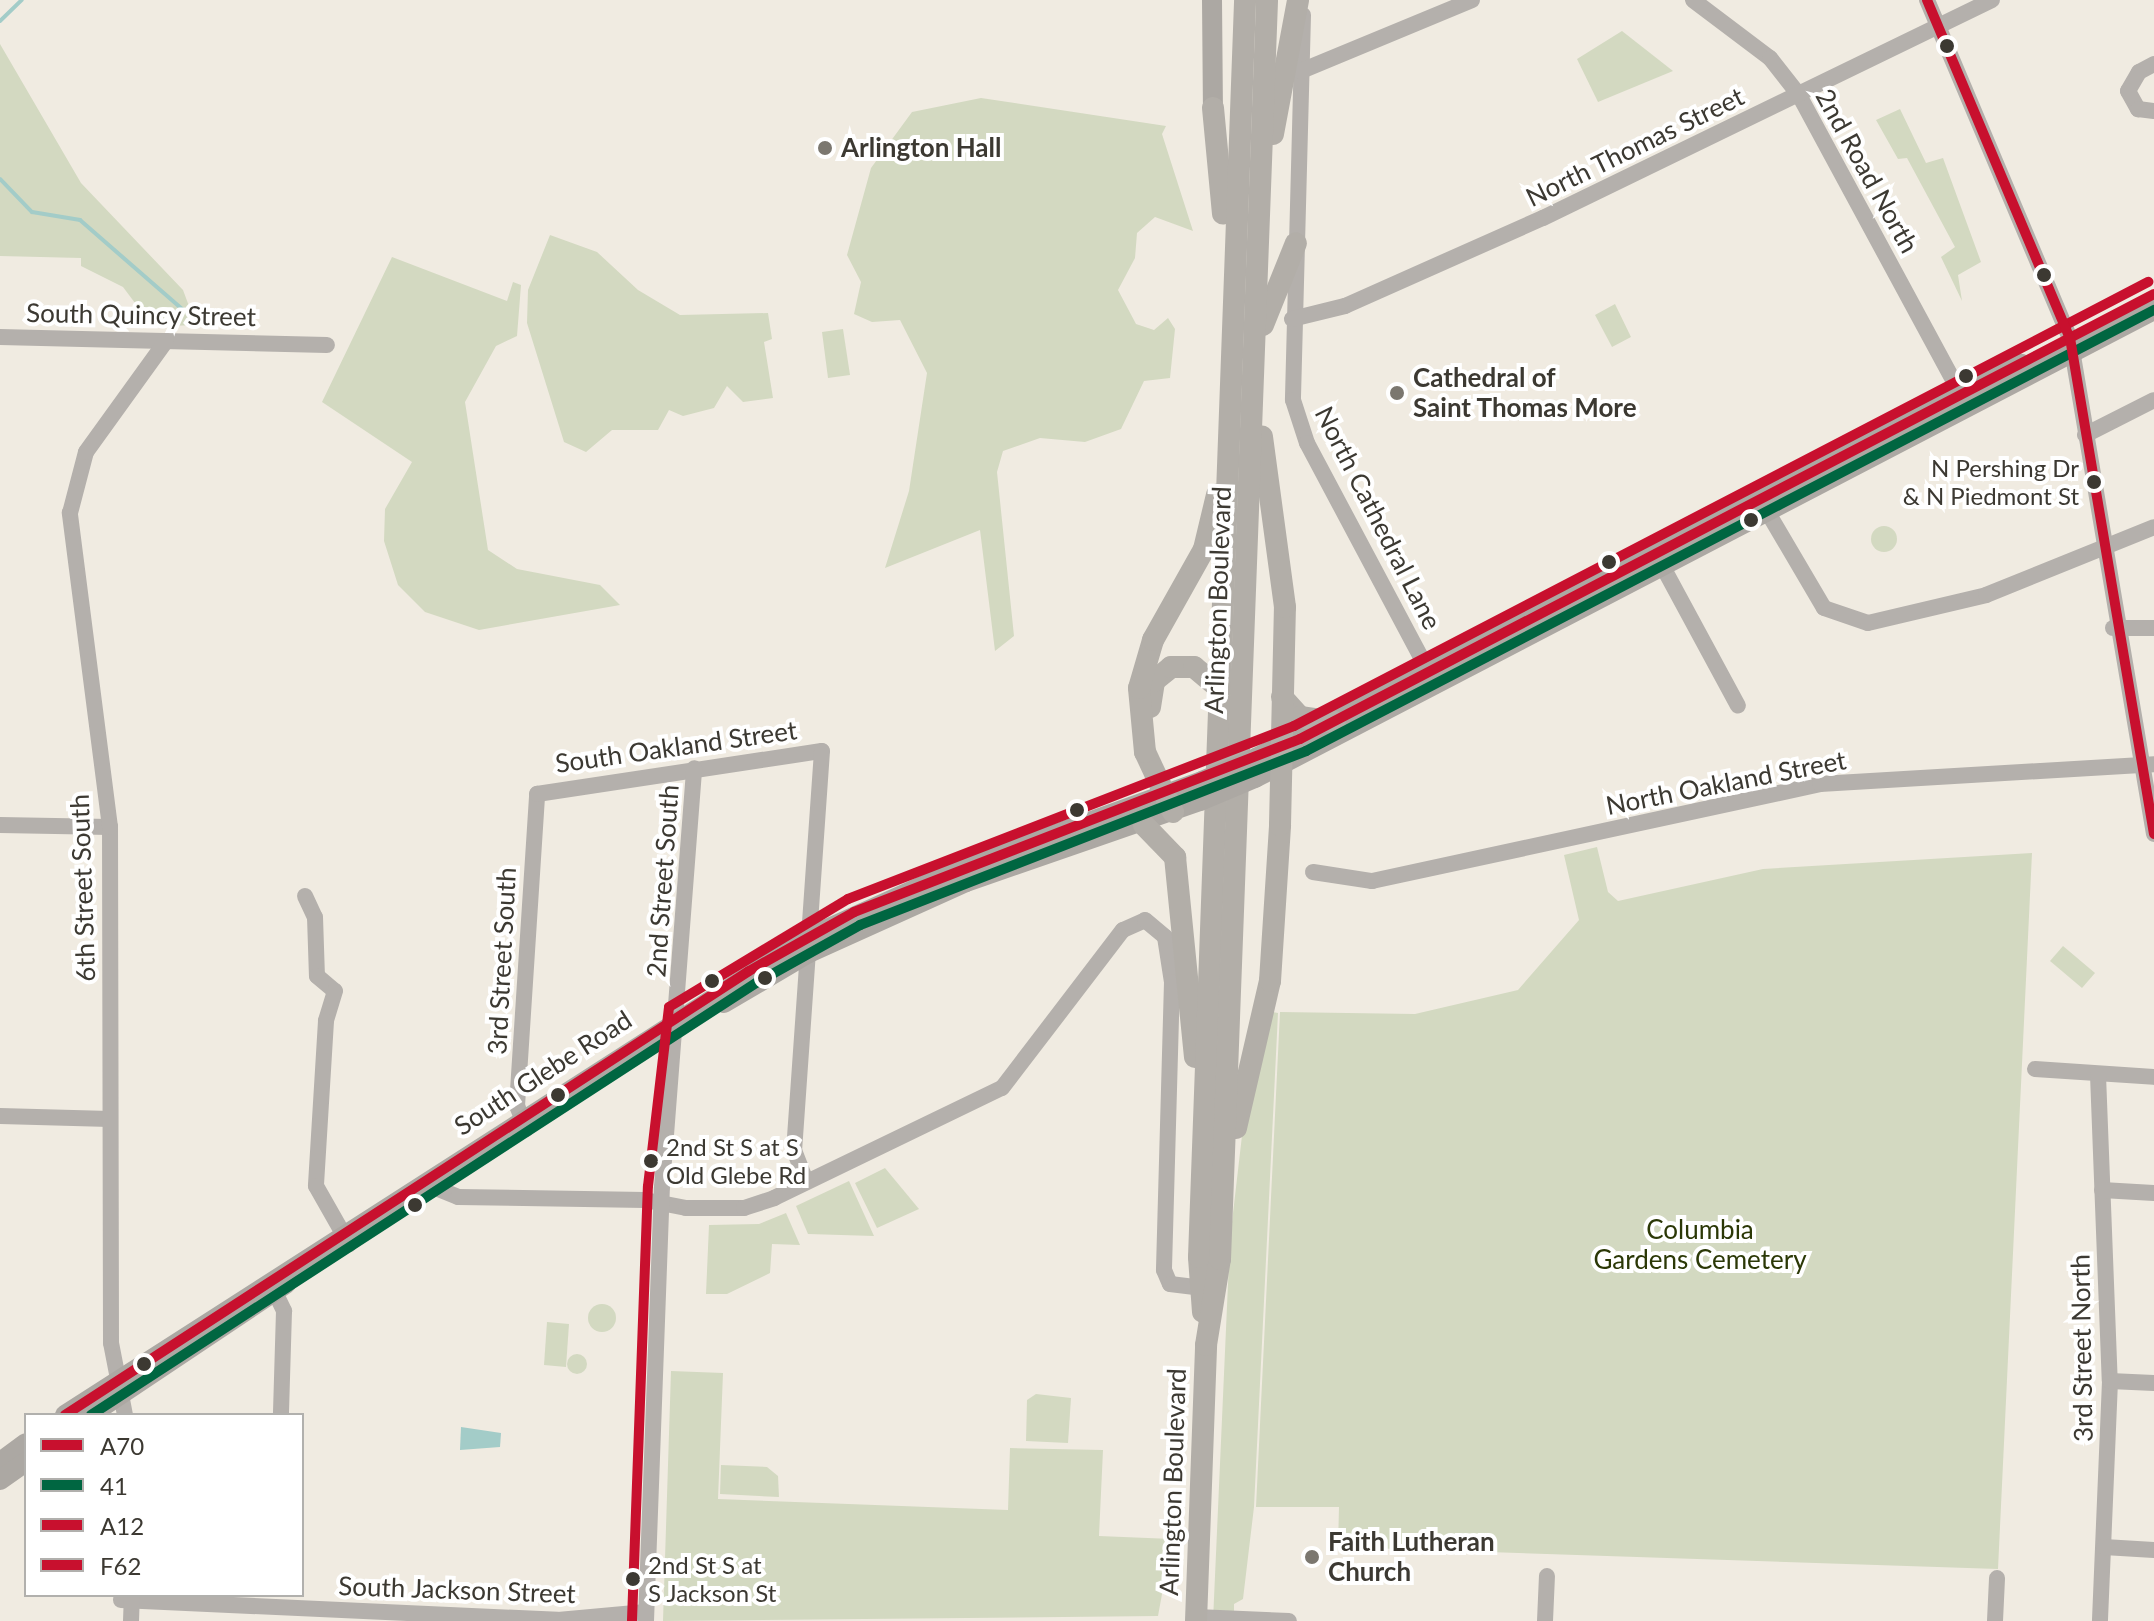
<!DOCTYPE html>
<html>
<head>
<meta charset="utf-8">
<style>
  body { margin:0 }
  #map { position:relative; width:2154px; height:1621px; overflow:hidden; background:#f0ebe1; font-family:Lato,sans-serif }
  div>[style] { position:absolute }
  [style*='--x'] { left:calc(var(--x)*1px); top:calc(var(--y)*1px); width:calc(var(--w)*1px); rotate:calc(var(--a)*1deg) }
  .green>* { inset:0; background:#d3d9c1 }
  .round { border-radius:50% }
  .water>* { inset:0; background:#a3ccc8 }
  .stream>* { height:4px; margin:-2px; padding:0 2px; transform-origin:2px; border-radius:2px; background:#a3ccc8 }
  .minor>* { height:16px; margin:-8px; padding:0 8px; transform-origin:8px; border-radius:8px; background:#b4b0ac }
  .major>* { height:20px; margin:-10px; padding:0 10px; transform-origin:10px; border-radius:10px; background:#aca8a3 }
  .highway>* { height:22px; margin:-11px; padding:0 11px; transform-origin:11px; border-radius:11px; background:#b2aea8 }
  .major-bridge>* { height:20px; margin:-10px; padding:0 10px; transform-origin:10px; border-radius:10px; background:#aca8a3 }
  .bus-1>* { height:10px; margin:-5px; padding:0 5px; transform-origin:5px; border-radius:5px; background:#c8102e }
  .bus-2>* { height:10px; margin:-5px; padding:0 5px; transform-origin:5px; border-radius:5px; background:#006641 }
  .bus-3>* { height:10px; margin:-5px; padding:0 5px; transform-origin:5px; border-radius:5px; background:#c8102e }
  .bus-4>* { height:10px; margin:-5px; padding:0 5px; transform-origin:5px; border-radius:5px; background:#c8102e }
  .dots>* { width:22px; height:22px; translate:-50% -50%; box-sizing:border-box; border:4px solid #fff; border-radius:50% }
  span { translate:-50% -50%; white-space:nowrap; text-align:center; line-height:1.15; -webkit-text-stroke:8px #fff; paint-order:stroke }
  .bus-label { font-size:24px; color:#3c3932 }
  .right { translate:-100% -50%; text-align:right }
  .left { translate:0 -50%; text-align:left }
  .street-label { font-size:26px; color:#3c3932 }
  .poi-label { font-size:26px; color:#3c3932; font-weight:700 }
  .park-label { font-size:26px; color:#2b3806 }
  .legend { position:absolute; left:24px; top:1413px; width:280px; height:184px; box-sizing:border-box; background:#fff; border:2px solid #b1b0ad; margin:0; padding:10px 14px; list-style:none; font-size:24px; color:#3c3932 }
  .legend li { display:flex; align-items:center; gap:16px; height:40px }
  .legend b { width:40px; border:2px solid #b1b0ad }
</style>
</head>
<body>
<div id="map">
  <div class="green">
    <div style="clip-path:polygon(1622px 31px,1673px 71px,1598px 102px,1577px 59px)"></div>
    <div style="clip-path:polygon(0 44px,81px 183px,183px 290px,196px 325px,140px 327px,141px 311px,123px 287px,81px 266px,81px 258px,0 256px)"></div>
    <div style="clip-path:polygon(981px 98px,1166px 126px,1162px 134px,1193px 231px,1155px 217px,1137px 233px,1135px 258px,1118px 290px,1136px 324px,1154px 330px,1168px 318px,1175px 329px,1170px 378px,1144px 381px,1121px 429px,1085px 442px,1040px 438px,1003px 451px,997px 472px,1014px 636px,995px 651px,980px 530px,885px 568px,909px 491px,927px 373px,900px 320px,872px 322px,854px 314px,861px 282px,847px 255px,871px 168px,912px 112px)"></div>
    <div style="clip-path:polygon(1900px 109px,1926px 163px,1943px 158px,1981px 262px,1958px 275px,1962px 301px,1941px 257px,1955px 247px,1907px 158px,1898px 159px,1876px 120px)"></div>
    <div style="clip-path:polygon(550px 235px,597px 252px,638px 290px,680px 315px,768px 313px,772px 339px,764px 342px,773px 398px,743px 402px,727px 386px,714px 408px,683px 416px,669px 410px,658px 430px,612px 430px,586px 452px,564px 442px,527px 323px,528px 290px)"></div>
    <div style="clip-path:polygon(392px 257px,507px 301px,513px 282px,521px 285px,517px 336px,496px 346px,465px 402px,488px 550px,517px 569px,600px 585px,620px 605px,479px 630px,425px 612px,398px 585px,384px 541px,385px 509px,412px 462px,322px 402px)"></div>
    <div style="clip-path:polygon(1615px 304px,1631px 337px,1612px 347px,1595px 315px)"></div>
    <div style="clip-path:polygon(843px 329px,850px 375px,828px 378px,822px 332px)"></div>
    <div class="round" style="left:1871px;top:526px;width:26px;height:26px"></div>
    <div style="clip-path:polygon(1597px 847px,1608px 892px,1618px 901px,1763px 869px,2032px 853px,1998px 1569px,1338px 1547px,1339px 1507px,1256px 1507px,1280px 1012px,1415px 1014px,1518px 990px,1579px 920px,1564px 855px)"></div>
    <div style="clip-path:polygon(2063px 946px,2095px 973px,2082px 988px,2050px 961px)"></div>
    <div style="clip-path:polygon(1268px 1011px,1278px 1013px,1254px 1507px,1243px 1599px,1234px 1604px,1234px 1621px,1213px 1621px,1230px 1239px,1243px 1127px)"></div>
    <div style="clip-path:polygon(885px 1168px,919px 1209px,877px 1228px,855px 1183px)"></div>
    <div style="clip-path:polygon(849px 1181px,874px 1236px,808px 1234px,796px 1206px)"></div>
    <div style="clip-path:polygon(786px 1213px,800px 1245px,772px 1244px,770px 1273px,727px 1294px,706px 1294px,709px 1225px,759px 1224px)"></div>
    <div class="round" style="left:588px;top:1304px;width:28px;height:28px"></div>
    <div style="clip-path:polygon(547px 1322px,569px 1324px,566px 1367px,544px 1365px)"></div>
    <div class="round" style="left:567px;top:1354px;width:20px;height:20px"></div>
    <div style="clip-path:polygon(671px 1371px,723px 1373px,718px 1499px,1008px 1510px,1010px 1448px,1103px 1450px,1099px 1536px,1172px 1539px,1158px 1616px,663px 1621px)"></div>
    <div style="clip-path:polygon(1036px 1394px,1071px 1398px,1068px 1443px,1026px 1441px,1027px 1400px)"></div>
    <div style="clip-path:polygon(721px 1465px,767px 1467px,778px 1476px,779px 1497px,720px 1494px)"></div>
  </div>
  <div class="water">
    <div style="clip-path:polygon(461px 1427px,501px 1433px,500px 1447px,460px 1450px)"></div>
  </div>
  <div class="stream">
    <div style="--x:0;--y:21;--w:30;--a:-44"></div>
    <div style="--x:0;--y:179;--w:46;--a:45.9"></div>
    <div style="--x:32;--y:212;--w:49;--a:9.5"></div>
    <div style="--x:80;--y:220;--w:137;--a:41.1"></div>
  </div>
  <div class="minor">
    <div style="--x:1693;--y:0;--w:96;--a:37"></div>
    <div style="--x:1770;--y:58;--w:47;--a:51.9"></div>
    <div style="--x:1799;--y:95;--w:341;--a:61.6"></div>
    <div style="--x:1927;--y:0;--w:367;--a:67.1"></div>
    <div style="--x:2070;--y:338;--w:503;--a:80.39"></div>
    <div style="--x:1303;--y:15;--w:385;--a:91.5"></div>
    <div style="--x:1293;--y:400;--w:45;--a:72"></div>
    <div style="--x:1307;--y:443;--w:266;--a:62"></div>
    <div style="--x:2154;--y:64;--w:17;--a:152"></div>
    <div style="--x:2139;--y:72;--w:22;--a:120"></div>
    <div style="--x:2128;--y:91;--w:21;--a:61"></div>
    <div style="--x:2138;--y:109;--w:16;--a:7"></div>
    <div style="--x:1301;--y:71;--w:185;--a:-22.5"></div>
    <div style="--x:1292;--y:319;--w:55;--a:-13.8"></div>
    <div style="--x:1345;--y:306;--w:217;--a:-24"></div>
    <div style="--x:1543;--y:218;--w:499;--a:-25.9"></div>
    <div style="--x:0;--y:337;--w:327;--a:1.4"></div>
    <div style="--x:2085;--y:435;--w:77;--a:-26.9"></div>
    <div style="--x:1761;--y:501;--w:124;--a:59.5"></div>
    <div style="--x:1824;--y:608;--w:46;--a:18.8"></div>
    <div style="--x:1868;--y:623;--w:121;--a:-13.3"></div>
    <div style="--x:1986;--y:595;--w:181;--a:-22"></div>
    <div style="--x:1657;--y:556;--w:170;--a:61.6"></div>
    <div style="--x:2113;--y:628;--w:41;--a:0"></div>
    <div style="--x:0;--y:825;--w:110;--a:1"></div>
    <div style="--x:1313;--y:872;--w:60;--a:8.7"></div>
    <div style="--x:1372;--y:881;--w:458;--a:-12.2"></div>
    <div style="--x:1820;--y:784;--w:335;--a:-3.4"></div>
    <div style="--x:305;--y:896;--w:23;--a:65"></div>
    <div style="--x:315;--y:917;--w:59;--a:88.1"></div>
    <div style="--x:317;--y:976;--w:23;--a:40"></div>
    <div style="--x:335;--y:991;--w:31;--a:107"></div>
    <div style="--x:326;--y:1021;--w:165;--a:93.5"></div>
    <div style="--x:316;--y:1186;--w:67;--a:60.4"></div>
    <div style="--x:2035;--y:1069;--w:119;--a:3.8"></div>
    <div style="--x:2098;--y:1075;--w:306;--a:87.8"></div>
    <div style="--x:2110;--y:1381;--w:240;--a:92.4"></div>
    <div style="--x:0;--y:1116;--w:110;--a:1.6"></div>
    <div style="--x:526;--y:1129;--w:25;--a:-111"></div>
    <div style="--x:517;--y:1106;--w:313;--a:-86.3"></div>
    <div style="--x:537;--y:794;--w:288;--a:-8.6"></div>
    <div style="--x:822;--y:751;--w:400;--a:94"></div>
    <div style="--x:794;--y:1150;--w:34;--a:69"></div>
    <div style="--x:436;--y:1188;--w:24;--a:22"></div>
    <div style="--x:458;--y:1197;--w:187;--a:0.9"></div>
    <div style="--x:645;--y:1200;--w:42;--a:11"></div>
    <div style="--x:686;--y:1208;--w:58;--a:0"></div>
    <div style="--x:744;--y:1208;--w:32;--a:-18"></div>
    <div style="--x:774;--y:1198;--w:253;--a:-25.8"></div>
    <div style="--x:1002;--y:1088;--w:199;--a:-52.6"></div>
    <div style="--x:1123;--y:930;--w:24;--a:-24"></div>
    <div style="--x:1145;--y:920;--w:26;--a:40"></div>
    <div style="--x:1165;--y:937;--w:46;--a:81.2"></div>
    <div style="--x:1172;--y:982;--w:288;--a:91.6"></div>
    <div style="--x:1164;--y:1270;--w:15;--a:67"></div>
    <div style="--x:1170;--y:1284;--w:31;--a:7"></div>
    <div style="--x:2102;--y:1190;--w:52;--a:3.3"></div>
    <div style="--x:271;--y:1284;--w:30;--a:64"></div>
    <div style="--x:284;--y:1311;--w:104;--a:91.7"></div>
    <div style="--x:2110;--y:1381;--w:44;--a:2.6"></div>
    <div style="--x:125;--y:1415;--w:73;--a:-101"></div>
    <div style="--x:111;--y:1343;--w:516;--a:-90.11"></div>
    <div style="--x:110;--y:827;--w:317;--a:-97.3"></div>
    <div style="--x:70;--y:513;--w:63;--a:-75.3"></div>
    <div style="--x:86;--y:452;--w:137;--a:-54.2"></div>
    <div style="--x:2104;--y:1547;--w:50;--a:3.4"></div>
    <div style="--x:121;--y:1600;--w:437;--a:2.6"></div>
    <div style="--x:558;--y:1620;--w:88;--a:-5.2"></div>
    <div style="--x:1196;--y:1617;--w:93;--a:2.5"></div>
    <div style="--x:131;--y:1621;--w:26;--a:-88"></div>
    <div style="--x:646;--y:1621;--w:434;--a:-87.9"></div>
    <div style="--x:662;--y:1187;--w:420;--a:-85.6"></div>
    <div style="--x:1545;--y:1621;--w:45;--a:-87.5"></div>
    <div style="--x:1995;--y:1621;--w:43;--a:-87.3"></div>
  </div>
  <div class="major">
    <div style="--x:1212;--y:0;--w:108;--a:89.5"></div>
    <div style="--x:1256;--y:758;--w:861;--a:-27.25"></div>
    <div style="--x:1255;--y:778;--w:1014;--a:-27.5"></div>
    <div style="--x:724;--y:1003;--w:99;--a:-30.5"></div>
    <div style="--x:809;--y:953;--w:172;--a:-24.3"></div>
    <div style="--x:966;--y:882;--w:248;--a:-19.1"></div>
    <div style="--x:65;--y:1415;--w:887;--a:-32.7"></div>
    <div style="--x:811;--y:936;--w:166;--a:-24.2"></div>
    <div style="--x:962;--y:868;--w:255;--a:-19.9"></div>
    <div style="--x:90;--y:1415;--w:236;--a:-33.8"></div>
    <div style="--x:0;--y:1462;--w:32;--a:-36"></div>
    <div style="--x:0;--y:1480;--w:32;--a:-35"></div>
  </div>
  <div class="highway">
    <div style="--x:1213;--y:108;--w:106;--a:84.6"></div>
    <div style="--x:1273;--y:134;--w:136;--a:-79.4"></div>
    <div style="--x:1263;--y:325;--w:88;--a:-68.1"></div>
    <div style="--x:1282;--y:697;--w:27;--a:48"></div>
    <div style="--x:1300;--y:717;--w:35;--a:8"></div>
    <div style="--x:1150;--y:707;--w:26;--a:-81"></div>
    <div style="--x:1154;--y:681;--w:22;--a:-39"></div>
    <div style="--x:1171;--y:667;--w:23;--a:0"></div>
    <div style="--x:1194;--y:667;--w:35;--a:40"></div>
    <div style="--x:1173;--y:812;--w:66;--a:-115"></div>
    <div style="--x:1145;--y:752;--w:64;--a:-95.4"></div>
    <div style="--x:1139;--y:688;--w:50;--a:-73.7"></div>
    <div style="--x:1153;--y:640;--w:104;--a:-60.7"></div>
    <div style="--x:1204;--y:549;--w:56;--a:-76.5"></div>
    <div style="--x:1144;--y:825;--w:45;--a:45.9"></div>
    <div style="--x:1175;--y:857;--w:201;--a:84.3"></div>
    <div style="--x:1236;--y:1128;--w:151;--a:-77"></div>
    <div style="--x:1270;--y:981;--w:156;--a:-86.3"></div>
    <div style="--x:1280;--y:825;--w:218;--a:-88.7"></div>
    <div style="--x:1285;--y:607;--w:172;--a:-97.7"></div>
    <div style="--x:1203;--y:1312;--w:55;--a:-94.2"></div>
    <div style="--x:1199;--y:1257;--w:1258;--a:-87.9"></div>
    <div style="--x:1196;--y:1621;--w:276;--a:-87.9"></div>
    <div style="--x:1206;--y:1345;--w:87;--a:-80.8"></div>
    <div style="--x:1220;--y:1259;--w:1260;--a:-87.86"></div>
  </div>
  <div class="major-bridge">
    <div style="--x:1202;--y:781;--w:59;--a:-23.1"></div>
    <div style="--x:1200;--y:801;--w:60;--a:-22.7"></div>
  </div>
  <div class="bus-1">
    <div style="--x:65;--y:1415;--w:815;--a:-32.99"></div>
    <div style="--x:749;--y:971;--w:120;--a:-29.3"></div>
    <div style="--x:854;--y:912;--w:478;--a:-21.2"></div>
    <div style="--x:1300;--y:739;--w:963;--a:-27.52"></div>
  </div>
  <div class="bus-2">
    <div style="--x:91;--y:1415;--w:793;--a:-33.01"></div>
    <div style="--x:756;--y:983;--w:119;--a:-29.1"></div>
    <div style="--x:860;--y:925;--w:479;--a:-21.3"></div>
    <div style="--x:1306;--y:751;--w:956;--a:-27.48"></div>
  </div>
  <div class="bus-3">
    <div style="--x:632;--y:1620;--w:434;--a:-87.9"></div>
    <div style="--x:648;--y:1186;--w:180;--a:-83.3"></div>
    <div style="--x:669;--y:1007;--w:209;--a:-31.1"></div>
    <div style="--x:848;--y:899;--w:478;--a:-21.2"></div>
    <div style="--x:1294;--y:726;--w:963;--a:-27.47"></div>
  </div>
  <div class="bus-4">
    <div style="--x:1927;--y:0;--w:367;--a:67.1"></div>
    <div style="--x:2070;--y:338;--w:503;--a:80.39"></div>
  </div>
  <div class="dots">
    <div style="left:1947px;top:46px;background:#3c3932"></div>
    <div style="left:825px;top:148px;background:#7b776f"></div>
    <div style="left:2044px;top:275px;background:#3c3932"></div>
    <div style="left:1966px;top:376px;background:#3c3932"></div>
    <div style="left:1397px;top:393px;background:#7b776f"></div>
    <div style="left:2094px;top:482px;background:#3c3932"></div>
    <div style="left:1751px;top:520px;background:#3c3932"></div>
    <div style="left:1609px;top:562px;background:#3c3932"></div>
    <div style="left:1077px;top:810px;background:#3c3932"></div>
    <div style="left:765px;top:978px;background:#3c3932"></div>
    <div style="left:712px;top:981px;background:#3c3932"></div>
    <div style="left:558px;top:1095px;background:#3c3932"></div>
    <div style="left:651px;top:1161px;background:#3c3932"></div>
    <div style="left:415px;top:1205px;background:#3c3932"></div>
    <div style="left:144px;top:1364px;background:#3c3932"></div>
    <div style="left:1312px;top:1557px;background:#7b776f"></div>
    <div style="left:633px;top:1579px;background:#3c3932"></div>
  </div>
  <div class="bus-label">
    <span class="right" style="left:2079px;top:482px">N Pershing Dr<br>&amp; N Piedmont St</span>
    <span class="left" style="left:666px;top:1161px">2nd St S at S<br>Old Glebe Rd</span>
    <span class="left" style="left:648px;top:1579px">2nd St S at<br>S Jackson St</span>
  </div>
  <div class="street-label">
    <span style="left:1635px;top:147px;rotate:-26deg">North Thomas Street</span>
    <span style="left:1867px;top:171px;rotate:61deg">2nd Road North</span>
    <span style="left:141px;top:315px;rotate:1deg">South Quincy Street</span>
    <span style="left:1378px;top:518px;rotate:63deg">North Cathedral Lane</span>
    <span style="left:1218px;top:600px;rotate:-88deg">Arlington Boulevard</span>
    <span style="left:676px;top:747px;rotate:-8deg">South Oakland Street</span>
    <span style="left:1726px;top:783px;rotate:-11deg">North Oakland Street</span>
    <span style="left:663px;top:881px;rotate:-86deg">2nd Street South</span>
    <span style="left:83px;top:888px;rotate:-92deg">6th Street South</span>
    <span style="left:502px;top:961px;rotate:-87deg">3rd Street South</span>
    <span style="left:543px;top:1073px;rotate:-33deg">South Glebe Road</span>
    <span style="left:2082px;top:1348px;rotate:-91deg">3rd Street North</span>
    <span style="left:1173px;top:1482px;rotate:-88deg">Arlington Boulevard</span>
    <span style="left:457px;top:1590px;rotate:2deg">South Jackson Street</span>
  </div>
  <div class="poi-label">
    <span class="left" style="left:841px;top:148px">Arlington Hall</span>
    <span class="left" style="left:1413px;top:393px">Cathedral of<br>Saint Thomas More</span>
    <span class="left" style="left:1328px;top:1557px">Faith Lutheran<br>Church</span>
  </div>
  <div class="park-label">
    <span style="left:1700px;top:1245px">Columbia<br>Gardens Cemetery</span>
  </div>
  <ul class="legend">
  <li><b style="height:10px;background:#c8102e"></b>A70</li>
  <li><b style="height:10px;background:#006641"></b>41</li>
  <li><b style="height:10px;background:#c8102e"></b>A12</li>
  <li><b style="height:10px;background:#c8102e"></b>F62</li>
  </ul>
</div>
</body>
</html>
